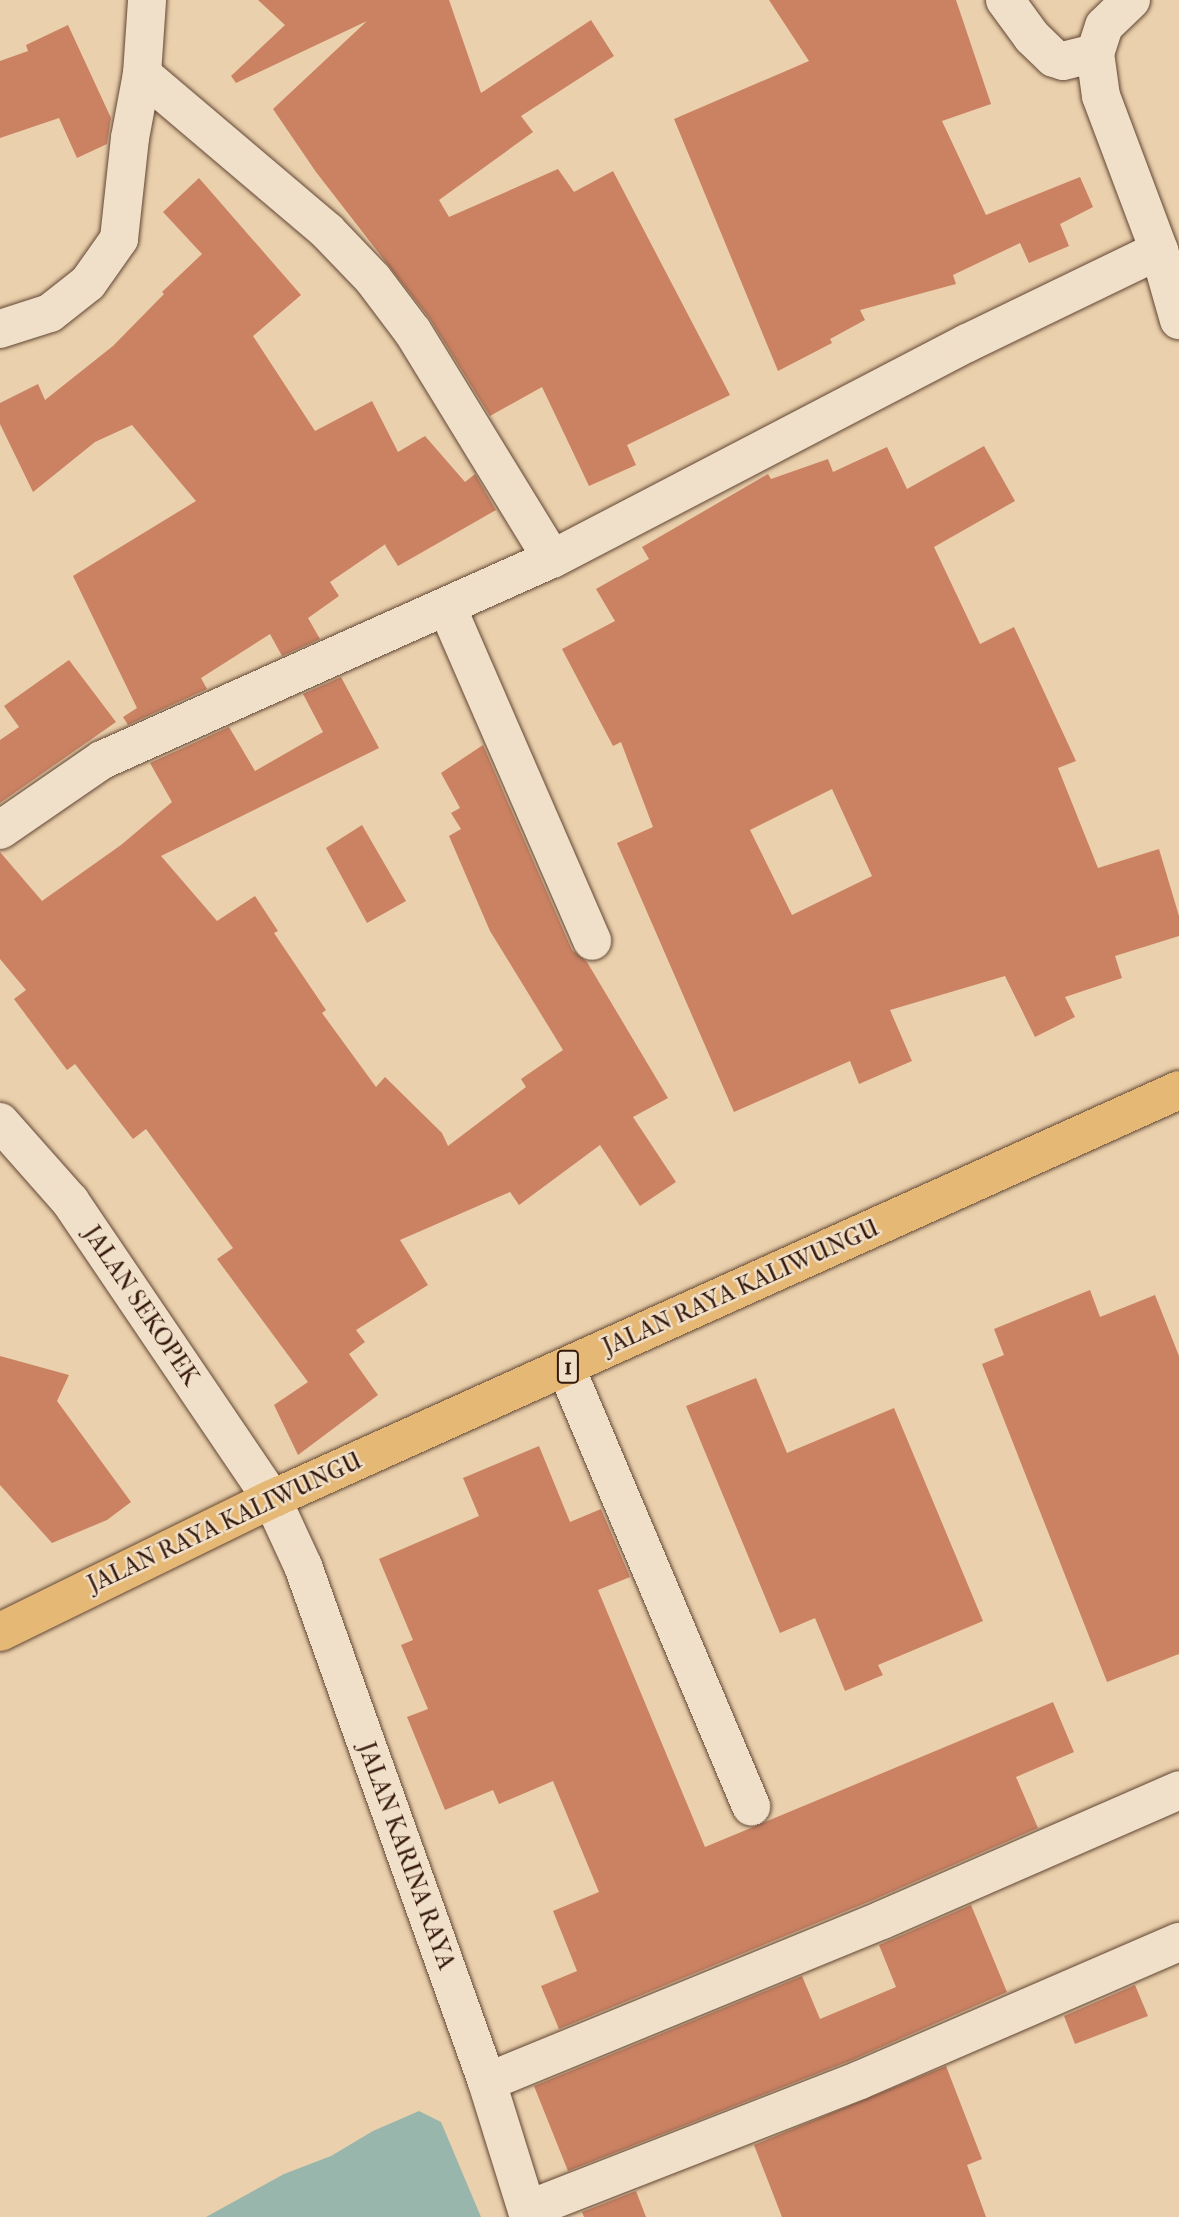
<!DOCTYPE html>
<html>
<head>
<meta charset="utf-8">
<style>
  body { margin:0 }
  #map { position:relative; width:1179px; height:2217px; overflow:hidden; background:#ead0ac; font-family:"IM FELL French Canon",serif }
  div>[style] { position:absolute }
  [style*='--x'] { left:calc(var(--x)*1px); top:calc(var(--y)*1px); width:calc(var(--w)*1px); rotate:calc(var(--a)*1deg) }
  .water>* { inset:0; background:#98b6ac }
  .building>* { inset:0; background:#ca8263 }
  .roads { filter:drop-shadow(0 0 2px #624634) drop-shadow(0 0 2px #624634) }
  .minor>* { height:38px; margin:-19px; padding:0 19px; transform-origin:19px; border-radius:19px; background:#f1e0c9 }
  .major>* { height:38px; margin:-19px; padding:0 19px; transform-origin:19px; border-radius:19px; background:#e5b876 }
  span { translate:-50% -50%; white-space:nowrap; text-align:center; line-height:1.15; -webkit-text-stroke:5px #f1e0c9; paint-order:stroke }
  .shield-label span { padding:2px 5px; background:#f1e0c9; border:2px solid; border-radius:5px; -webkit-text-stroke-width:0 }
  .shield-label { font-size:23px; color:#34180c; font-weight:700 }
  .street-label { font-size:24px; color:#34180c }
</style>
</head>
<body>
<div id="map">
  <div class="water">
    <div style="clip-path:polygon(419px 2111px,441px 2122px,481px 2217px,206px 2217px,284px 2174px,331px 2156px,373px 2131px)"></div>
  </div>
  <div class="building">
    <div style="clip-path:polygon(258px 0,449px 0,481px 93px,591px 20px,614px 56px,521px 116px,533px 132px,439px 200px,449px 217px,558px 169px,574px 192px,613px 171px,730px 395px,627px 445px,636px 465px,589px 486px,542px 387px,490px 416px,430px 319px,316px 172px,273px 109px,367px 21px,236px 83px,231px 76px,285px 25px)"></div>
    <div style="clip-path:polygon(769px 0,956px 0,991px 104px,942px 121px,986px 215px,1080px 177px,1093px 207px,1060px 224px,1069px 246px,1029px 263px,1020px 243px,953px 275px,956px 284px,860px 310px,865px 320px,830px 339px,832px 343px,778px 371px,674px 119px,809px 61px)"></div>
    <div style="clip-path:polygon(68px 25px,111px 118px,107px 144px,77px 158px,59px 118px,0 138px,0 61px,28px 51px,26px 45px)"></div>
    <div style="clip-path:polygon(199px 178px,301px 295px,253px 336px,315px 431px,372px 401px,398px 452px,425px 436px,465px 482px,475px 474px,496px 510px,398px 566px,385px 545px,387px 543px,330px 582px,339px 596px,308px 618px,320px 639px,282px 656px,270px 634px,201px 678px,207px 689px,128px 725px,123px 717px,137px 708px,73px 576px,196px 501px,132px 425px,95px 442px,33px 492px,0 424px,0 403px,38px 384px,45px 400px,113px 346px,164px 294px,162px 292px,202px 254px,163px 212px)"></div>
    <div style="clip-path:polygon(evenodd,984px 446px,1015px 501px,934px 547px,980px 644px,1014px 627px,1076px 761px,1058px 768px,1098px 868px,1159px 849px,1179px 916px,1179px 936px,1115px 956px,1122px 978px,1065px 997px,1075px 1017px,1035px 1037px,1005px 976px,890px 1010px,912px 1061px,859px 1084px,850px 1061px,734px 1112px,617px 843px,653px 827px,621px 742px,613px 746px,562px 649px,615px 621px,596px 589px,649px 559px,642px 547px,768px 474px,771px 479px,828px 459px,833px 472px,887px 447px,907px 489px,984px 446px,832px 789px,872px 876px,792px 915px,750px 830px,832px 789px)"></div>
    <div style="clip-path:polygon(69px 660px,116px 722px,0 803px,0 740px,19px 727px,4px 706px)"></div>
    <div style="clip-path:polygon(341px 677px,379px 748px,161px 856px,217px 921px,255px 896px,278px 931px,274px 933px,326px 1010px,322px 1013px,376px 1087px,385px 1077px,442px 1133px,448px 1146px,526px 1087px,521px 1079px,563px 1050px,490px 931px,449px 836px,461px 829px,451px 813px,460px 808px,441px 773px,483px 745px,572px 950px,587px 962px,668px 1098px,633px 1117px,676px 1182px,640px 1206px,600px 1145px,519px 1205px,510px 1192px,400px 1240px,428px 1285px,356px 1330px,365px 1342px,349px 1354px,378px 1395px,298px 1455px,274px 1405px,308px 1382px,217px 1259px,233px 1248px,146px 1129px,133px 1139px,75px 1064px,67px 1070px,14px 999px,26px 990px,0 959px,0 852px,42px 901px,121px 845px,172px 802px,150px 763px,229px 727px,255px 771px,323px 732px,303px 694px)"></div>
    <div style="clip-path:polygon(362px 825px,406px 901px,367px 923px,326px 848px)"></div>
    <div style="clip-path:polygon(1090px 1290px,1100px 1317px,1155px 1295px,1179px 1356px,1179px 1654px,1107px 1682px,982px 1364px,1004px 1355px,994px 1329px)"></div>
    <div style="clip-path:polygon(0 1356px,69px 1375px,57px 1401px,131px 1502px,107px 1520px,52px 1543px,0 1485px)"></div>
    <div style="clip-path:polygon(756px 1378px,787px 1453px,894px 1408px,983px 1621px,878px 1665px,883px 1675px,845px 1691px,815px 1618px,780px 1633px,686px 1406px)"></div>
    <div style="clip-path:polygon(539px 1446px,570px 1522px,601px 1509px,630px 1577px,598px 1590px,705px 1847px,1053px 1702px,1074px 1752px,1016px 1777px,1038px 1828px,873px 1900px,559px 2029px,541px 1986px,577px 1971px,553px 1911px,599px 1892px,553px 1781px,499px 1804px,493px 1790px,445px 1810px,407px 1717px,428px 1709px,401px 1645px,413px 1640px,379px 1559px,479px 1516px,463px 1478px)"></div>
    <div style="clip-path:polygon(971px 1905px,1007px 1992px,852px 2060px,568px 2171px,534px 2086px,802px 1976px,820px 2019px,896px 1987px,879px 1945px)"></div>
    <div style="clip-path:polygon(1135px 1985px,1148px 2016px,1075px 2044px,1064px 2016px)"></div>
    <div style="clip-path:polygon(946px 2066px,982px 2159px,967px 2165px,986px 2217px,782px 2217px,754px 2145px)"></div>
    <div style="clip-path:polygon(636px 2191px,646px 2217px,584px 2217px,582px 2212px)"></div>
  </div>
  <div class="roads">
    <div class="minor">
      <div style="--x:1005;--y:0;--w:46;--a:53.9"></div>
      <div style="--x:1032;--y:37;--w:30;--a:44"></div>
      <div style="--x:1054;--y:58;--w:9;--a:18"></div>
      <div style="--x:1063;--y:61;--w:33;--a:-14"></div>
      <div style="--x:1131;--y:0;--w:37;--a:136"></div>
      <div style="--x:1104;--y:26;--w:28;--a:108"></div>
      <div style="--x:1095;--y:53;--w:43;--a:82.1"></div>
      <div style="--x:1101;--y:96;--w:165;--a:69.4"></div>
      <div style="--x:1159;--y:250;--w:73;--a:74.1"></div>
      <div style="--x:142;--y:74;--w:243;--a:40.3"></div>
      <div style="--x:327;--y:231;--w:66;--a:46.2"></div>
      <div style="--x:373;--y:279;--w:66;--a:53"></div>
      <div style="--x:413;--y:332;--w:266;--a:58.5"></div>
      <div style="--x:0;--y:329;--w:52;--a:-17.7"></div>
      <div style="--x:50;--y:313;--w:48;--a:-38.3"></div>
      <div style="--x:88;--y:283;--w:54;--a:-54.8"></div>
      <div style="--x:119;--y:239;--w:102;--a:-83.8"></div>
      <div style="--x:130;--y:138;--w:65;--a:-79.4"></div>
      <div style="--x:142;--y:74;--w:74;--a:-86.1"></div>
      <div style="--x:447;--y:607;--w:364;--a:66.5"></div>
      <div style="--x:0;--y:830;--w:124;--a:-34.5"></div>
      <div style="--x:102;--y:760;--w:493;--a:-24.1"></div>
      <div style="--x:552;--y:559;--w:468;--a:-27.5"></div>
      <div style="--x:967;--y:343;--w:213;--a:-25.8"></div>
      <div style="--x:0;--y:1122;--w:106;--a:48.5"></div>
      <div style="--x:70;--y:1201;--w:360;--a:55.9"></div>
      <div style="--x:272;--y:1499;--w:74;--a:65.2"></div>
      <div style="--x:303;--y:1566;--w:548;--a:70.37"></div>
      <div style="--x:487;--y:2082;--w:141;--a:72.7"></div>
      <div style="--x:566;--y:1368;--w:476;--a:67.1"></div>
      <div style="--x:487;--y:2082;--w:427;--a:-22.3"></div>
      <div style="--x:882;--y:1920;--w:324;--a:-23.6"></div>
      <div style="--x:527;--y:2210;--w:357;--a:-21.3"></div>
      <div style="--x:860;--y:2080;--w:348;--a:-23.4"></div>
    </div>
    <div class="major">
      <div style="--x:0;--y:1632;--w:303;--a:-26.1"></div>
      <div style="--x:272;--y:1499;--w:995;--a:-24.27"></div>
    </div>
  </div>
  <div class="shield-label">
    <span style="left:568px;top:1367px">1</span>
  </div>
  <div class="street-label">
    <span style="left:741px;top:1288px;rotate:-24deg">JALAN RAYA KALIWUNGU</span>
    <span style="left:141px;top:1306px;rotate:56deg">JALAN SEKOPEK</span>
    <span style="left:225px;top:1523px;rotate:-25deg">JALAN RAYA KALIWUNGU</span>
    <span style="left:406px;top:1856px;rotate:70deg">JALAN KARINA RAYA</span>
  </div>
</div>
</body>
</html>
